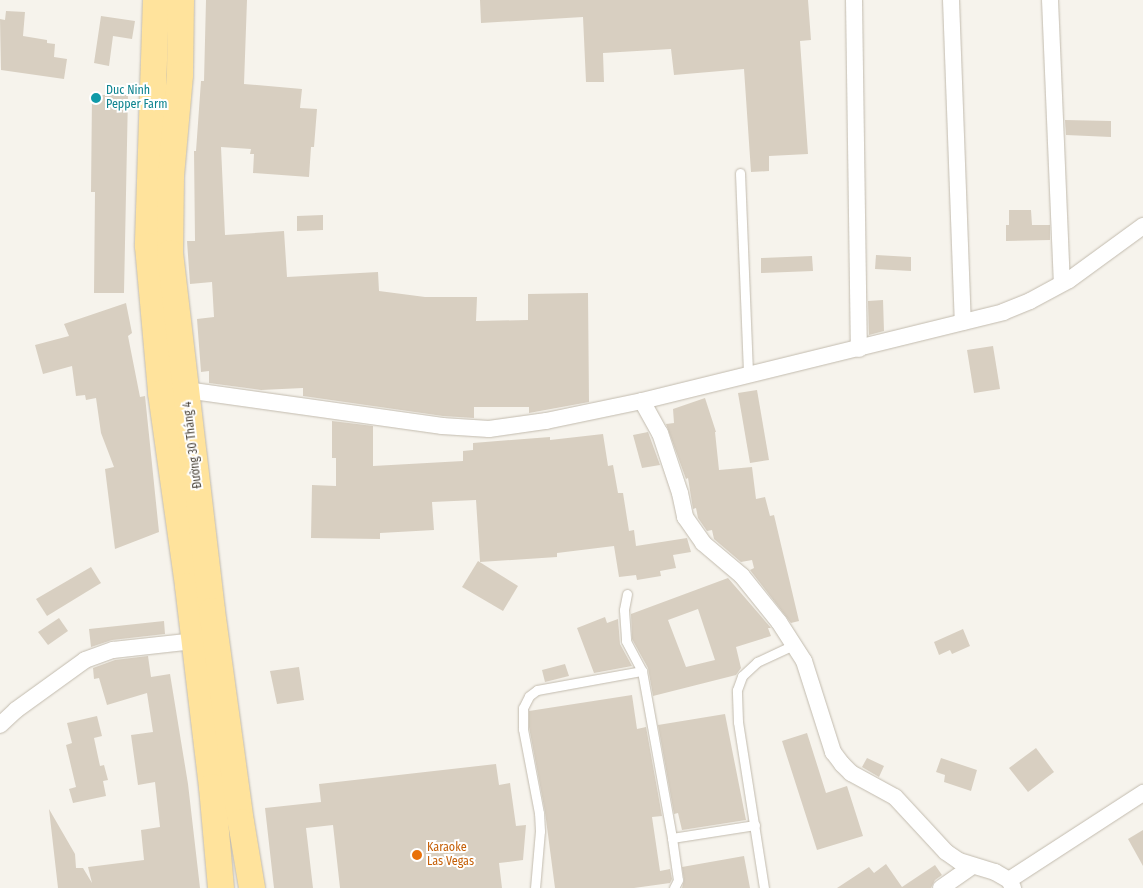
<!DOCTYPE html>
<html>
<head>
<meta charset="utf-8">
<style>
  body { margin:0 }
  #map { position:relative; width:1143px; height:888px; overflow:hidden; background:#f6f3ec; font-family:"Fira Sans Condensed",sans-serif }
  div>[style] { position:absolute }
  [style*='--x'] { left:calc(var(--x)*1px); top:calc(var(--y)*1px); width:calc(var(--w)*1px); rotate:calc(var(--a)*1deg) }
  .building>* { inset:0; background:#d8cfc1 }
  .roads { filter:drop-shadow(0 0 1px #c2bbae) drop-shadow(0 0 1px #c2bbae) }
  .service>* { height:9px; margin:-4.5px; padding:0 4.5px; transform-origin:4.5px; border-radius:4.5px; background:#fff }
  .minor>* { height:16px; margin:-8px; padding:0 8px; transform-origin:8px; border-radius:8px; background:#fff }
  .primary>* { height:26px; margin:-13px; padding:0 13px; transform-origin:13px; border-radius:13px; background:#ffe39c }
  .dots>* { width:14px; height:14px; translate:-50% -50%; box-sizing:border-box; border:2px solid #fff; border-radius:50% }
  span { translate:-50% -50%; white-space:nowrap; text-align:center; line-height:1.15; -webkit-text-stroke:4px #fff; paint-order:stroke }
  .culture-label { font-size:12px; color:#0d838f }
  .left { translate:0 -50%; text-align:left }
  .street-label { font-size:12px; color:#4b4439 }
  .food-label { font-size:12px; color:#c56008 }
</style>
</head>
<body>
<div id="map">
  <div class="building">
    <div style="clip-path:polygon(206px 0,247px 0,244px 84px,302px 89px,300px 108px,317px 109px,314px 147px,311px 147px,309px 177px,253px 173px,254px 154px,250px 154px,251px 149px,221px 147px,225px 235px,284px 231px,287px 277px,378px 272px,379px 291px,425px 297px,477px 297px,476px 321px,528px 320px,528px 294px,588px 293px,589px 402px,529px 413px,529px 407px,474px 407px,474px 418px,443px 416px,303px 396px,303px 388px,261px 390px,209px 383px,209px 371px,201px 372px,197px 319px,214px 317px,212px 282px,190px 284px,187px 241px,195px 241px,194px 151px,196px 151px,201px 81px,204px 81px)"></div>
    <div style="clip-path:polygon(480px 0,808px 0,811px 40px,800px 41px,808px 154px,769px 156px,769px 171px,751px 172px,744px 69px,674px 75px,671px 49px,603px 53px,604px 82px,586px 82px,583px 17px,481px 23px)"></div>
    <div style="clip-path:polygon(6px 11px,25px 12px,23px 36px,47px 40px,47px 43px,55px 44px,54px 57px,67px 59px,64px 79px,1px 70px,0 19px,5px 20px)"></div>
    <div style="clip-path:polygon(101px 16px,135px 21px,132px 39px,113px 36px,109px 66px,94px 63px)"></div>
    <div style="clip-path:polygon(92px 95px,128px 95px,124px 293px,94px 293px,95px 192px,91px 192px)"></div>
    <div style="clip-path:polygon(1065px 120px,1111px 121px,1111px 137px,1066px 135px)"></div>
    <div style="clip-path:polygon(1009px 210px,1031px 210px,1032px 225px,1050px 225px,1050px 240px,1006px 241px,1006px 225px,1009px 225px)"></div>
    <div style="clip-path:polygon(323px 215px,323px 230px,297px 231px,297px 216px)"></div>
    <div style="clip-path:polygon(876px 255px,911px 257px,911px 271px,875px 269px)"></div>
    <div style="clip-path:polygon(812px 256px,813px 271px,761px 273px,761px 258px)"></div>
    <div style="clip-path:polygon(883px 300px,884px 331px,869px 335px,868px 301px)"></div>
    <div style="clip-path:polygon(126px 303px,132px 333px,128px 336px,140px 397px,145px 396px,159px 532px,115px 549px,105px 469px,114px 467px,101px 433px,96px 398px,86px 400px,85px 395px,76px 396px,72px 366px,43px 374px,35px 345px,69px 336px,64px 324px)"></div>
    <div style="clip-path:polygon(993px 346px,1000px 389px,974px 393px,967px 350px)"></div>
    <div style="clip-path:polygon(757px 390px,769px 460px,750px 463px,738px 393px)"></div>
    <div style="clip-path:polygon(705px 398px,716px 432px,715px 432px,719px 470px,752px 467px,756px 499px,765px 497px,770px 516px,774px 515px,799px 621px,791px 623px,750px 570px,754px 568px,752px 560px,741px 562px,714px 539px,712px 530px,707px 531px,698px 518px,696px 508px,693px 509px,688px 478px,686px 479px,666px 424px,674px 423px,673px 409px)"></div>
    <div style="clip-path:polygon(332px 421px,373px 426px,373px 466px,463px 461px,463px 451px,473px 450px,473px 443px,550px 437px,550px 440px,603px 434px,608px 466px,613px 465px,618px 493px,623px 493px,629px 531px,634px 530px,636px 546px,687px 538px,691px 552px,673px 555px,676px 568px,660px 571px,661px 576px,637px 580px,636px 575px,619px 577px,614px 546px,557px 553px,557px 557px,480px 562px,476px 500px,432px 502px,434px 530px,380px 533px,380px 539px,311px 538px,312px 485px,336px 486px,336px 458px,332px 458px)"></div>
    <div style="clip-path:polygon(648px 432px,660px 465px,642px 468px,633px 435px)"></div>
    <div style="clip-path:polygon(478px 561px,518px 586px,503px 611px,462px 587px)"></div>
    <div style="clip-path:polygon(91px 567px,101px 583px,47px 616px,36px 599px)"></div>
    <div style="clip-path:polygon(evenodd,728px 578px,771px 628px,768px 628px,771px 636px,736px 647px,741px 668px,736px 675px,653px 696px,648px 668px,632px 639px,631px 614px,728px 578px,698px 609px,715px 660px,686px 667px,668px 620px,698px 609px)"></div>
    <div style="clip-path:polygon(605px 617px,607px 623px,618px 619px,620px 644px,632px 666px,594px 673px,577px 628px)"></div>
    <div style="clip-path:polygon(59px 618px,68px 631px,48px 645px,38px 632px)"></div>
    <div style="clip-path:polygon(164px 621px,165px 634px,112px 640px,91px 647px,89px 629px)"></div>
    <div style="clip-path:polygon(963px 629px,970px 646px,952px 654px,950px 650px,939px 655px,934px 642px)"></div>
    <div style="clip-path:polygon(148px 656px,151px 677px,170px 674px,188px 784px,200px 888px,58px 888px,49px 809px,75px 854px,76px 868px,83px 868px,92px 883px,88px 867px,144px 860px,141px 830px,160px 827px,155px 782px,138px 785px,131px 735px,153px 732px,147px 693px,107px 705px,99px 678px,94px 679px,93px 668px,115px 660px)"></div>
    <div style="clip-path:polygon(565px 664px,569px 676px,545px 682px,542px 670px)"></div>
    <div style="clip-path:polygon(299px 667px,304px 700px,277px 704px,270px 671px)"></div>
    <div style="clip-path:polygon(632px 695px,637px 729px,646px 727px,662px 816px,652px 817px,660px 871px,670px 869px,672px 879px,670px 883px,634px 888px,555px 888px,545px 812px,529px 727px,529px 711px)"></div>
    <div style="clip-path:polygon(725px 714px,746px 820px,682px 830px,678px 813px,674px 814px,658px 725px)"></div>
    <div style="clip-path:polygon(97px 716px,102px 736px,94px 738px,100px 766px,104px 765px,108px 780px,103px 781px,106px 796px,73px 803px,69px 789px,76px 787px,66px 745px,72px 743px,67px 723px)"></div>
    <div style="clip-path:polygon(807px 733px,826px 793px,847px 786px,863px 836px,817px 850px,782px 741px)"></div>
    <div style="clip-path:polygon(1036px 748px,1054px 772px,1028px 792px,1009px 768px)"></div>
    <div style="clip-path:polygon(867px 758px,884px 766px,879px 777px,862px 767px)"></div>
    <div style="clip-path:polygon(941px 758px,977px 770px,971px 791px,944px 782px,945px 775px,936px 772px)"></div>
    <div style="clip-path:polygon(496px 764px,499px 785px,510px 783px,516px 826px,526px 825px,523px 860px,499px 863px,502px 888px,340px 888px,333px 825px,306px 828px,313px 888px,274px 888px,265px 808px,321px 802px,319px 784px)"></div>
    <div style="clip-path:polygon(1143px 830px,1143px 866px,1128px 839px)"></div>
    <div style="clip-path:polygon(744px 856px,750px 888px,682px 888px,684px 880px,682px 867px)"></div>
    <div style="clip-path:polygon(886px 864px,902px 887px,935px 865px,942px 875px,935px 880px,931px 888px,837px 888px,869px 867px,874px 873px)"></div>
  </div>
  <div class="roads">
    <div class="service">
      <div style="--x:740;--y:173;--w:201;--a:87.7"></div>
      <div style="--x:627;--y:594;--w:16;--a:101"></div>
      <div style="--x:624;--y:610;--w:31;--a:86"></div>
      <div style="--x:626;--y:641;--w:34;--a:62"></div>
      <div style="--x:642;--y:671;--w:170;--a:79.8"></div>
      <div style="--x:672;--y:838;--w:42;--a:81.9"></div>
      <div style="--x:678;--y:880;--w:9;--a:117"></div>
      <div style="--x:672;--y:838;--w:84;--a:-8.9"></div>
      <div style="--x:535;--y:888;--w:57;--a:-85"></div>
      <div style="--x:540;--y:831;--w:18;--a:-93"></div>
      <div style="--x:539;--y:813;--w:86;--a:-100.8"></div>
      <div style="--x:523;--y:729;--w:21;--a:-90"></div>
      <div style="--x:523;--y:708;--w:13;--a:-63"></div>
      <div style="--x:529;--y:696;--w:10;--a:-37"></div>
      <div style="--x:537;--y:690;--w:107;--a:-10.3"></div>
      <div style="--x:764;--y:888;--w:168;--a:-98.9"></div>
      <div style="--x:738;--y:722;--w:32;--a:-92"></div>
      <div style="--x:737;--y:690;--w:15;--a:-70"></div>
      <div style="--x:742;--y:676;--w:21;--a:-43"></div>
      <div style="--x:757;--y:662;--w:40;--a:-25"></div>
    </div>
    <div class="minor">
      <div style="--x:854;--y:0;--w:349;--a:89.2"></div>
      <div style="--x:951;--y:0;--w:322;--a:87.9"></div>
      <div style="--x:1050;--y:0;--w:283;--a:87.6"></div>
      <div style="--x:186;--y:390;--w:259;--a:8"></div>
      <div style="--x:442;--y:426;--w:47;--a:3.7"></div>
      <div style="--x:489;--y:429;--w:58;--a:-8"></div>
      <div style="--x:546;--y:421;--w:98;--a:-11.8"></div>
      <div style="--x:642;--y:401;--w:372;--a:-13.8"></div>
      <div style="--x:1003;--y:312;--w:29;--a:-22"></div>
      <div style="--x:1030;--y:301;--w:44;--a:-28.3"></div>
      <div style="--x:1069;--y:280;--w:92;--a:-36.1"></div>
      <div style="--x:642;--y:401;--w:37;--a:61"></div>
      <div style="--x:660;--y:433;--w:63;--a:71.6"></div>
      <div style="--x:680;--y:493;--w:25;--a:78"></div>
      <div style="--x:685;--y:517;--w:32;--a:55"></div>
      <div style="--x:703;--y:543;--w:51;--a:40.2"></div>
      <div style="--x:742;--y:576;--w:59;--a:51.2"></div>
      <div style="--x:779;--y:622;--w:46;--a:57.3"></div>
      <div style="--x:804;--y:661;--w:96;--a:72.3"></div>
      <div style="--x:833;--y:752;--w:15;--a:53"></div>
      <div style="--x:842;--y:764;--w:13;--a:45"></div>
      <div style="--x:851;--y:773;--w:50;--a:28.6"></div>
      <div style="--x:895;--y:797;--w:75;--a:47.2"></div>
      <div style="--x:946;--y:852;--w:16;--a:35"></div>
      <div style="--x:959;--y:861;--w:38;--a:17"></div>
      <div style="--x:995;--y:872;--w:16;--a:30"></div>
      <div style="--x:1009;--y:880;--w:9;--a:63"></div>
      <div style="--x:0;--y:725;--w:22;--a:-43"></div>
      <div style="--x:16;--y:710;--w:85;--a:-35.9"></div>
      <div style="--x:85;--y:660;--w:30;--a:-20"></div>
      <div style="--x:113;--y:650;--w:81;--a:-6.3"></div>
      <div style="--x:1009;--y:880;--w:160;--a:-33"></div>
      <div style="--x:941;--y:888;--w:38;--a:-35"></div>
    </div>
    <div class="primary">
      <div style="--x:156;--y:0;--w:246;--a:91.9"></div>
      <div style="--x:148;--y:246;--w:148;--a:84.9"></div>
      <div style="--x:161;--y:393;--w:195;--a:82"></div>
      <div style="--x:188;--y:586;--w:202;--a:83.2"></div>
      <div style="--x:212;--y:787;--w:101;--a:84.9"></div>
      <div style="--x:181;--y:0;--w:75;--a:90.8"></div>
      <div style="--x:180;--y:75;--w:101;--a:95.1"></div>
      <div style="--x:171;--y:176;--w:77;--a:90.7"></div>
      <div style="--x:170;--y:253;--w:360;--a:83.3"></div>
      <div style="--x:212;--y:611;--w:213;--a:82.2"></div>
      <div style="--x:241;--y:822;--w:67;--a:80.5"></div>
    </div>
  </div>
  <div class="dots">
    <div style="left:96px;top:98px;background:#0f9aa8"></div>
    <div style="left:417px;top:855px;background:#e8710a"></div>
  </div>
  <div class="culture-label">
    <span class="left" style="left:106px;top:98px">Duc Ninh<br>Pepper Farm</span>
  </div>
  <div class="street-label">
    <span style="left:193px;top:445px;rotate:-97deg">Đường 30 Tháng 4</span>
  </div>
  <div class="food-label">
    <span class="left" style="left:427px;top:855px">Karaoke<br>Las Vegas</span>
  </div>
</div>
</body>
</html>
